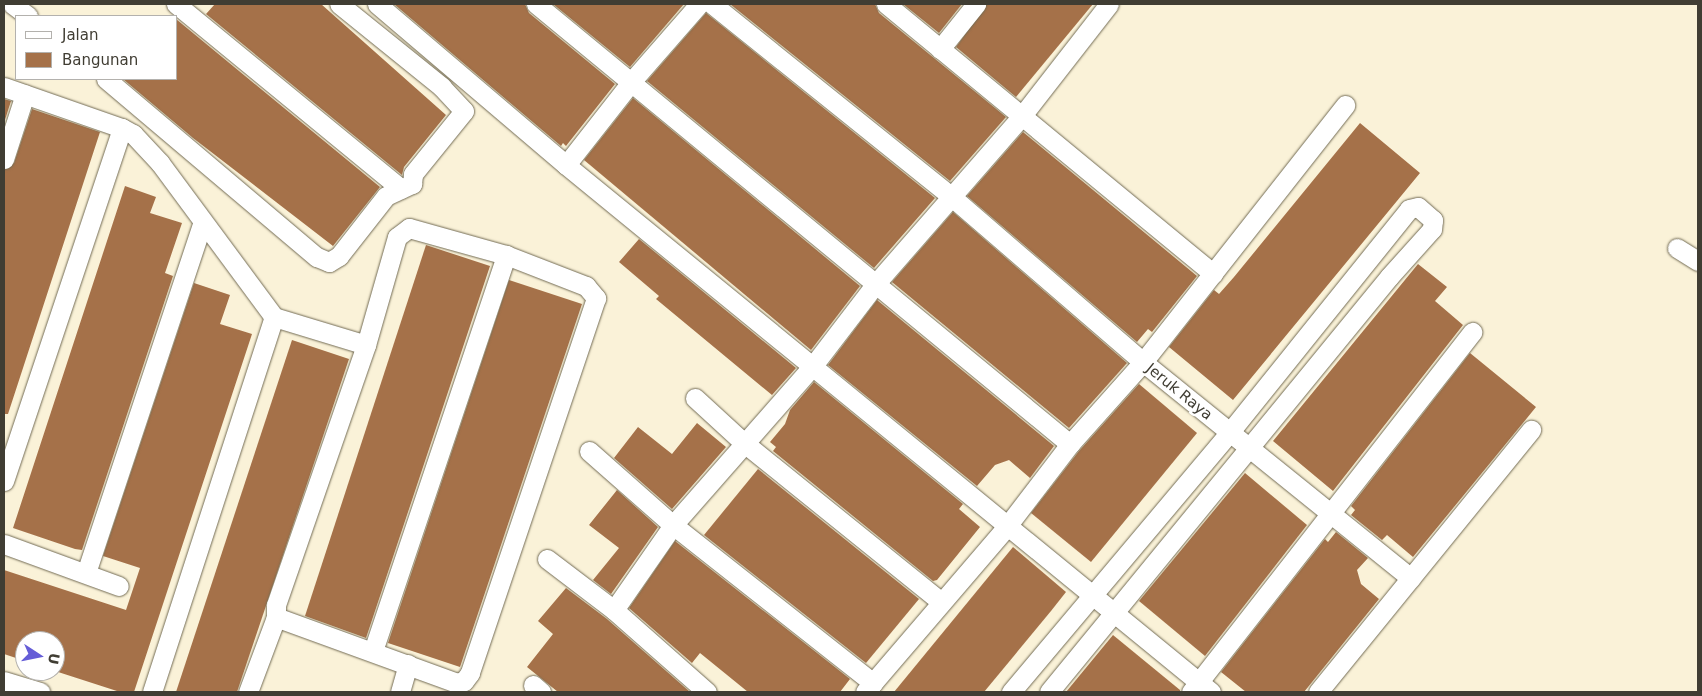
<!DOCTYPE html>
<html>
<head>
<meta charset="utf-8">
<style>
  body { margin:0 }
  #map { position:relative; width:1702px; height:696px; overflow:hidden; background:#faf2d8; font-family:"DejaVu Sans",sans-serif }
  div>[style] { position:absolute }
  [style*='--x'] { left:calc(var(--x)*1px); top:calc(var(--y)*1px); width:calc(var(--w)*1px); rotate:calc(var(--a)*1deg) }
  .building>* { inset:0; background:#a57149 }
  .roads { filter:drop-shadow(0 0 1px #726b54) drop-shadow(0 0 1px #726b54) }
  .street>* { height:19px; margin:-9.5px; padding:0 9.5px; transform-origin:9.5px; border-radius:9.5px; background:#fff }
  span { translate:-50% -50%; white-space:nowrap; text-align:center; line-height:1.15; -webkit-text-stroke:5px #fff; paint-order:stroke }
  .street-label { font-size:15px; color:#403d33 }
  .frame { position:absolute; inset:0; border:5px solid #403d33; pointer-events:none }
  .legend { position:absolute; left:15px; top:15px; width:162px; height:65px; box-sizing:border-box; background:#fff; border:1px solid #b3b1ad; margin:0; padding:6px 9px; list-style:none; font-size:15px; color:#403d33 }
  .legend li { display:flex; align-items:center; gap:10px; height:25px }
  .legend b { width:25px; border:1px solid #b3b1ad }
  .north { position:absolute; left:15px; top:631px; width:50px; height:50px; box-sizing:border-box; background:#fff; border:1px solid #b3b1ad; border-radius:50%; rotate:101deg; font-size:14px; font-weight:700; line-height:20px; text-align:center; color:#403d33 }
  .north::after { content:''; display:block; margin:auto; width:18px; height:22px; background:#655dd7; clip-path:polygon(50% 0,100% 100%,50% 72%,0 100%) }
</style>
</head>
<body>
<div id="map">
  <div class="building">
    <div style="clip-path:polygon(215px 4px,321px 4px,446px 115px,404px 167px,402px 175px,206px 14px)"></div>
    <div style="clip-path:polygon(394px 4px,525px 4px,529px 13px,615px 84px,566px 146px,563px 143px,561px 146px)"></div>
    <div style="clip-path:polygon(553px 4px,684px 4px,630px 67px)"></div>
    <div style="clip-path:polygon(730px 4px,875px 4px,879px 13px,1006px 117px,950px 181px)"></div>
    <div style="clip-path:polygon(903px 4px,962px 4px,939px 33px)"></div>
    <div style="clip-path:polygon(987px 4px,1093px 4px,1016px 97px,956px 47px)"></div>
    <div style="clip-path:polygon(706px 13px,935px 198px,874px 268px,647px 81px)"></div>
    <div style="clip-path:polygon(176px 19px,380px 187px,333px 246px,193px 138px,123px 79px,176px 79px)"></div>
    <div style="clip-path:polygon(633px 98px,860px 286px,811px 350px,584px 160px)"></div>
    <div style="clip-path:polygon(4px 99px,11px 101px,4px 123px)"></div>
    <div style="clip-path:polygon(32px 109px,100px 132px,8px 414px,4px 414px,4px 170px,14px 163px)"></div>
    <div style="clip-path:polygon(1360px 123px,1420px 173px,1233px 400px,1169px 347px,1214px 290px,1219px 294px,1234px 277px)"></div>
    <div style="clip-path:polygon(1023px 132px,1197px 276px,1152px 332px,1148px 329px,1137px 342px,967px 196px)"></div>
    <div style="clip-path:polygon(125px 186px,156px 197px,150px 213px,182px 223px,165px 273px,173px 276px,82px 550px,75px 549px,13px 528px)"></div>
    <div style="clip-path:polygon(953px 212px,1127px 363px,1069px 428px,892px 282px)"></div>
    <div style="clip-path:polygon(639px 239px,796px 368px,772px 395px,656px 299px,659px 296px,619px 262px)"></div>
    <div style="clip-path:polygon(426px 245px,490px 266px,366px 638px,305px 616px)"></div>
    <div style="clip-path:polygon(1418px 264px,1447px 287px,1435px 301px,1463px 325px,1333px 491px,1273px 441px)"></div>
    <div style="clip-path:polygon(509px 280px,582px 304px,460px 667px,388px 643px)"></div>
    <div style="clip-path:polygon(194px 283px,230px 295px,220px 324px,252px 334px,134px 692px,120px 692px,55px 671px,55px 641px,25px 641px,25px 661px,4px 654px,4px 570px,126px 610px,140px 568px,103px 556px)"></div>
    <div style="clip-path:polygon(877px 300px,1054px 446px,1030px 478px,1009px 460px,995px 465px,977px 486px,828px 365px)"></div>
    <div style="clip-path:polygon(292px 340px,349px 359px,237px 692px,176px 692px)"></div>
    <div style="clip-path:polygon(1470px 353px,1536px 407px,1413px 557px,1387px 535px,1382px 540px,1351px 515px,1355px 510px,1351px 506px)"></div>
    <div style="clip-path:polygon(814px 382px,963px 504px,959px 509px,980px 527px,937px 580px,933px 581px,773px 451px,776px 447px,770px 442px,785px 424px,790px 410px)"></div>
    <div style="clip-path:polygon(1139px 384px,1197px 433px,1091px 562px,1031px 513px,1079px 451px)"></div>
    <div style="clip-path:polygon(697px 423px,726px 447px,672px 509px,614px 458px,638px 427px,672px 454px)"></div>
    <div style="clip-path:polygon(758px 469px,919px 599px,866px 663px,704px 535px)"></div>
    <div style="clip-path:polygon(1245px 473px,1307px 525px,1205px 656px,1139px 601px)"></div>
    <div style="clip-path:polygon(617px 490px,658px 527px,611px 594px,593px 580px,619px 548px,589px 525px)"></div>
    <div style="clip-path:polygon(1336px 532px,1368px 558px,1357px 570px,1361px 584px,1379px 599px,1304px 692px,1246px 692px,1221px 672px,1325px 539px,1328px 542px)"></div>
    <div style="clip-path:polygon(675px 541px,850px 679px,840px 692px,748px 692px,700px 653px,692px 663px,629px 608px)"></div>
    <div style="clip-path:polygon(1013px 547px,1066px 592px,1051px 611px,984px 692px,894px 692px)"></div>
    <div style="clip-path:polygon(566px 588px,607px 619px,690px 692px,558px 692px,527px 667px,553px 634px,538px 621px)"></div>
    <div style="clip-path:polygon(1113px 635px,1180px 690px,1180px 692px,1066px 692px)"></div>
  </div>
  <div class="roads">
    <div class="street">
      <div style="--x:12;--y:4;--w:20;--a:37"></div>
      <div style="--x:176;--y:4;--w:291;--a:39.4"></div>
      <div style="--x:377;--y:4;--w:248;--a:40.4"></div>
      <div style="--x:566;--y:165;--w:833;--a:39.25"></div>
      <div style="--x:536;--y:4;--w:692;--a:39.49"></div>
      <div style="--x:712;--y:4;--w:309;--a:38.8"></div>
      <div style="--x:953;--y:198;--w:251;--a:40.8"></div>
      <div style="--x:1143;--y:362;--w:344;--a:38.9"></div>
      <div style="--x:886;--y:4;--w:424;--a:39.5"></div>
      <div style="--x:940;--y:49;--w:58;--a:-51.3"></div>
      <div style="--x:106;--y:79;--w:276;--a:40.2"></div>
      <div style="--x:317;--y:257;--w:13;--a:23"></div>
      <div style="--x:329;--y:262;--w:12;--a:-31"></div>
      <div style="--x:339;--y:256;--w:76;--a:-51.9"></div>
      <div style="--x:386;--y:196;--w:29;--a:-25"></div>
      <div style="--x:412;--y:184;--w:10;--a:-84"></div>
      <div style="--x:413;--y:174;--w:81;--a:-51"></div>
      <div style="--x:464;--y:111;--w:33;--a:-133"></div>
      <div style="--x:442;--y:87;--w:132;--a:-141.1"></div>
      <div style="--x:4;--y:87;--w:125;--a:19.2"></div>
      <div style="--x:122;--y:128;--w:13;--a:29"></div>
      <div style="--x:133;--y:134;--w:40;--a:47"></div>
      <div style="--x:160;--y:163;--w:192;--a:53.5"></div>
      <div style="--x:274;--y:317;--w:96;--a:16.9"></div>
      <div style="--x:4;--y:159;--w:68;--a:-72.1"></div>
      <div style="--x:566;--y:165;--w:105;--a:-51.9"></div>
      <div style="--x:631;--y:82;--w:103;--a:-48.9"></div>
      <div style="--x:409;--y:228;--w:101;--a:15.6"></div>
      <div style="--x:506;--y:255;--w:86;--a:21.2"></div>
      <div style="--x:586;--y:286;--w:16;--a:50"></div>
      <div style="--x:596;--y:298;--w:396;--a:108.6"></div>
      <div style="--x:470;--y:673;--w:10;--a:127"></div>
      <div style="--x:464;--y:681;--w:7;--a:164"></div>
      <div style="--x:457;--y:683;--w:193;--a:-160"></div>
      <div style="--x:276;--y:617;--w:12;--a:-90"></div>
      <div style="--x:276;--y:605;--w:275;--a:-70.9"></div>
      <div style="--x:366;--y:345;--w:112;--a:-74"></div>
      <div style="--x:397;--y:237;--w:15;--a:-37"></div>
      <div style="--x:1677;--y:248;--w:25;--a:32"></div>
      <div style="--x:695;--y:398;--w:65;--a:42.5"></div>
      <div style="--x:743;--y:442;--w:255;--a:38.9"></div>
      <div style="--x:589;--y:451;--w:112;--a:41.4"></div>
      <div style="--x:673;--y:525;--w:255;--a:38.3"></div>
      <div style="--x:4;--y:481;--w:372;--a:-71.5"></div>
      <div style="--x:4;--y:544;--w:122;--a:20.1"></div>
      <div style="--x:547;--y:559;--w:84;--a:37.3"></div>
      <div style="--x:614;--y:610;--w:124;--a:41.4"></div>
      <div style="--x:86;--y:573;--w:368;--a:-71.6"></div>
      <div style="--x:614;--y:610;--w:103;--a:-55.2"></div>
      <div style="--x:673;--y:525;--w:210;--a:-48.7"></div>
      <div style="--x:812;--y:367;--w:107;--a:-52.6"></div>
      <div style="--x:877;--y:282;--w:219;--a:-48.9"></div>
      <div style="--x:1021;--y:117;--w:143;--a:-52.1"></div>
      <div style="--x:373;--y:651;--w:418;--a:-71.4"></div>
      <div style="--x:4;--y:681;--w:38;--a:17"></div>
      <div style="--x:533;--y:685;--w:11;--a:41"></div>
      <div style="--x:152;--y:692;--w:394;--a:-72"></div>
      <div style="--x:248;--y:692;--w:80;--a:-69.5"></div>
      <div style="--x:400;--y:692;--w:29;--a:-74"></div>
      <div style="--x:865;--y:692;--w:220;--a:-49.4"></div>
      <div style="--x:1008;--y:525;--w:102;--a:-52.6"></div>
      <div style="--x:1070;--y:444;--w:110;--a:-48.3"></div>
      <div style="--x:1143;--y:362;--w:327;--a:-51.8"></div>
      <div style="--x:1011;--y:692;--w:339;--a:-49.9"></div>
      <div style="--x:1229;--y:433;--w:287;--a:-51.2"></div>
      <div style="--x:1409;--y:209;--w:9;--a:-13"></div>
      <div style="--x:1418;--y:207;--w:20;--a:41"></div>
      <div style="--x:1433;--y:220;--w:9;--a:96"></div>
      <div style="--x:1432;--y:229;--w:64;--a:131.9"></div>
      <div style="--x:1389;--y:277;--w:536;--a:129.33"></div>
      <div style="--x:1191;--y:692;--w:457;--a:-52"></div>
      <div style="--x:1318;--y:692;--w:338;--a:-50.9"></div>
    </div>
  </div>
  <div class="street-label">
    <span style="left:1179px;top:392px;rotate:39deg">Jeruk Raya</span>
  </div>
  <div class="frame"></div>
  <ul class="legend">
  <li><b style="height:6px;background:#fff"></b>Jalan</li>
  <li><b style="height:14px;background:#a57149"></b>Bangunan</li>
  </ul>
  <div class="north">U</div>
</div>
</body>
</html>
